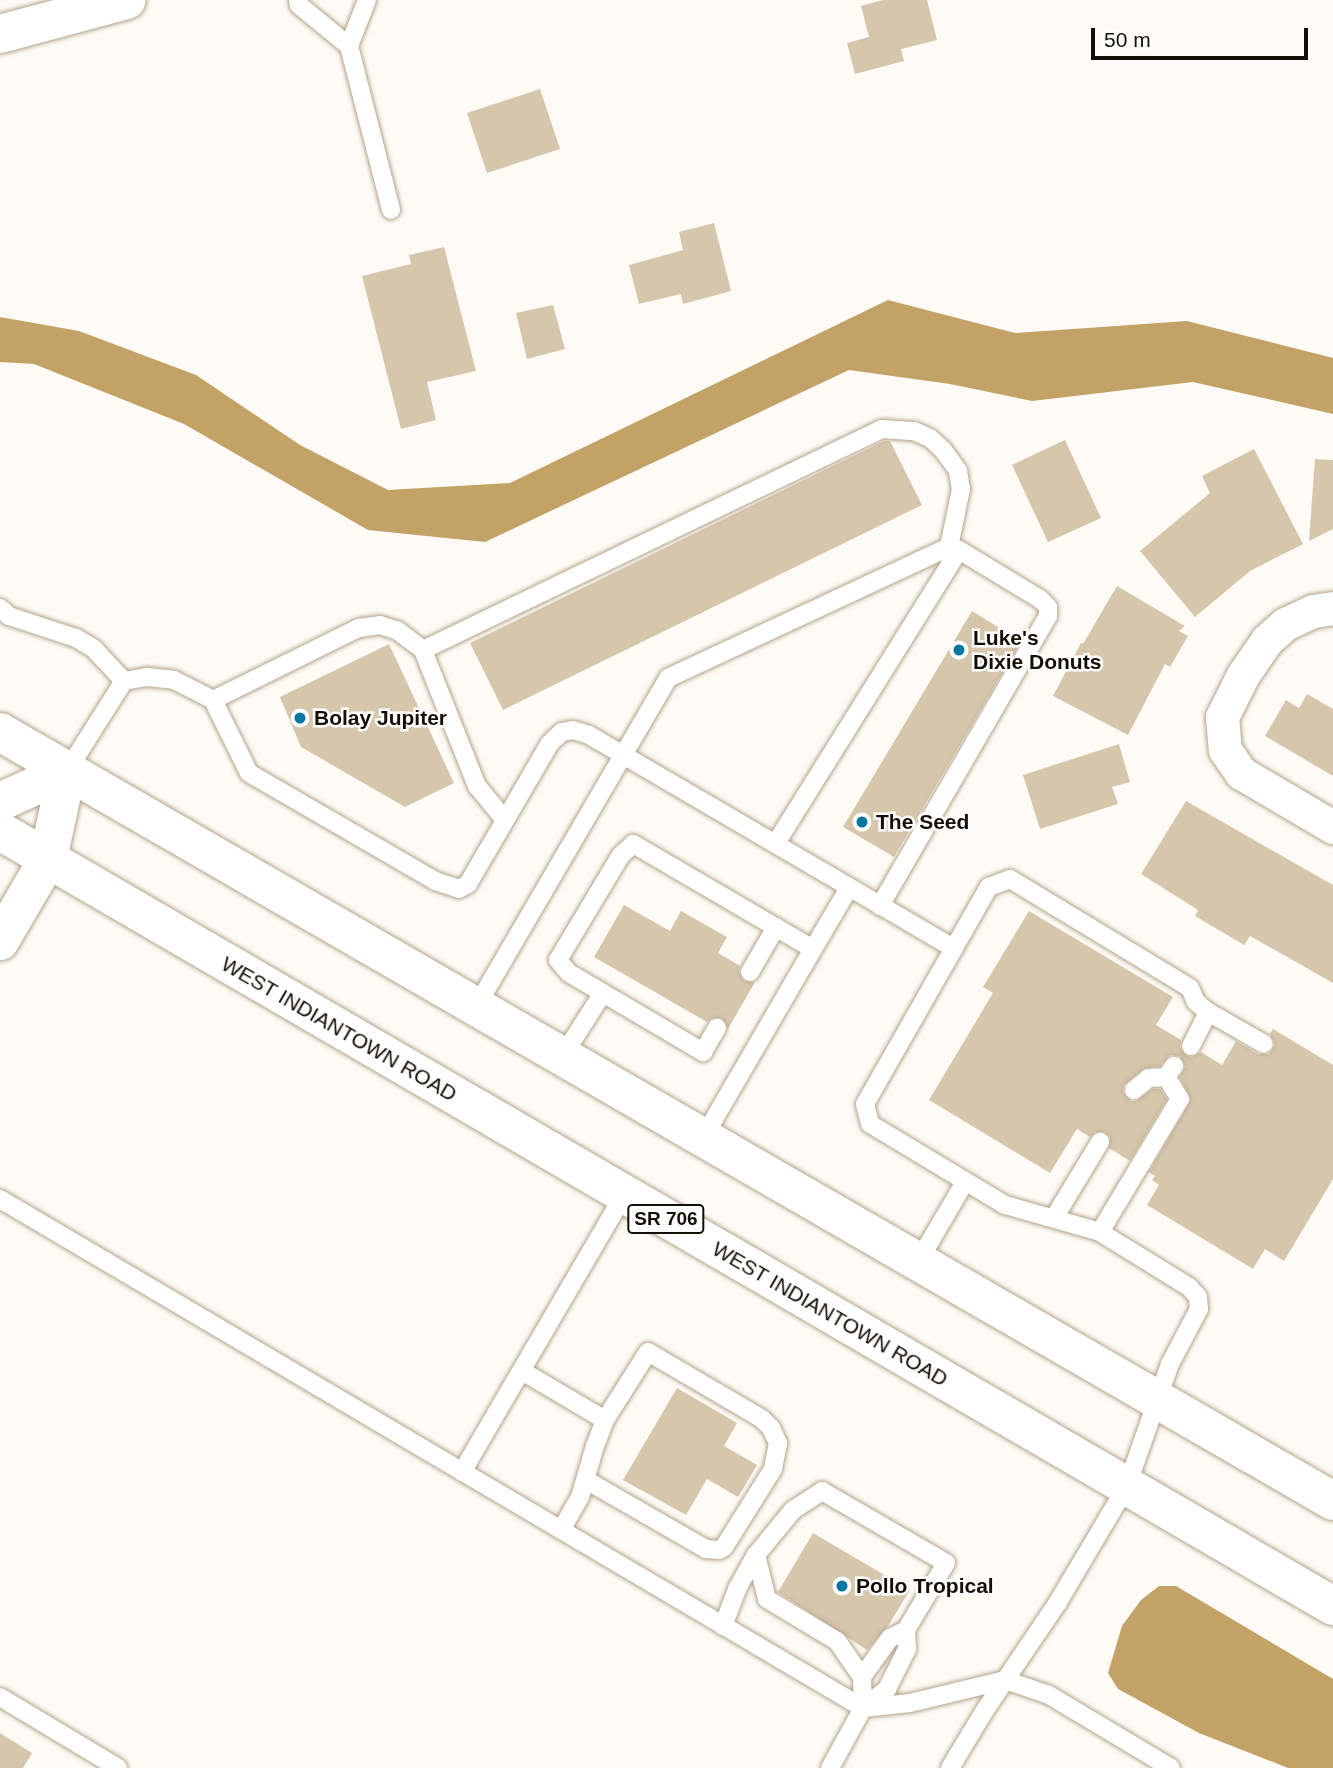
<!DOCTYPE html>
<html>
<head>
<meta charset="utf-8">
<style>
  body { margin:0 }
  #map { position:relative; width:1333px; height:1768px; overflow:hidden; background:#fefaf5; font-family:Arial,sans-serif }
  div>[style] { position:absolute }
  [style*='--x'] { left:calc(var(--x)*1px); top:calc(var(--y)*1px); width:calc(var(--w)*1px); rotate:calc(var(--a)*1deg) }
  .water>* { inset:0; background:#c3a267 }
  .building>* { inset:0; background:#d6c6ac }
  .roads { filter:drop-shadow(0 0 2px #b3a48b) drop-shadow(0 0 2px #b3a48b) }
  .lane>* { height:18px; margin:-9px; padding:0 9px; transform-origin:9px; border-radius:9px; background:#fff }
  .street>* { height:33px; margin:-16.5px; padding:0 16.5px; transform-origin:16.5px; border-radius:16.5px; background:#fff }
  .secondary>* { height:38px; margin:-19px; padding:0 19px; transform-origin:19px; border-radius:19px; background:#fff }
  .primary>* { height:38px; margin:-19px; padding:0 19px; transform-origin:19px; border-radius:19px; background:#fff }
  .dots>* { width:19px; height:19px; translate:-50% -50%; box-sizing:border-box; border:4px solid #fff; border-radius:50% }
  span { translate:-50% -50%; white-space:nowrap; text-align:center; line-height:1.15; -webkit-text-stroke:5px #fff; paint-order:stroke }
  .shield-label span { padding:2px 5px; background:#fff; border:2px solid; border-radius:5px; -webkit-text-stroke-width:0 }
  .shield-label { font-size:19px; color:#130e06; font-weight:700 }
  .poi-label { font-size:21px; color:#130e06; font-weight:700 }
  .left { translate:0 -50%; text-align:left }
  .street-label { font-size:21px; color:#130e06 }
  .scale { position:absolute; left:1091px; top:28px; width:217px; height:32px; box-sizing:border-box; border:4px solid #130e06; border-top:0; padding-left:9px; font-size:21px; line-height:24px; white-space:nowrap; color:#130e06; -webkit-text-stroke:5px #fff; paint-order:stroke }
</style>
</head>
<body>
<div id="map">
  <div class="water">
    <div style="clip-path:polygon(888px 300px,1015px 333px,1187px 321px,1333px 358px,1333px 414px,1193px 382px,1032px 401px,950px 384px,849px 370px,485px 542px,368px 530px,184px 424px,34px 364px,0 362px,0 317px,79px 331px,196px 375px,300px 445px,388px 490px,510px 483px)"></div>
    <div style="clip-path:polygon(1159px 1586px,1176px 1586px,1333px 1679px,1333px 1768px,1288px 1768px,1278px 1764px,1199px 1733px,1118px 1689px,1108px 1673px,1122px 1626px,1141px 1600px)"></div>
  </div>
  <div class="building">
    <div style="clip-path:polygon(883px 0,927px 0,937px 40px,901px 49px,904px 61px,855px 74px,847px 43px,869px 37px,861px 6px)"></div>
    <div style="clip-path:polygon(540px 89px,560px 149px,487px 173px,467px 113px)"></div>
    <div style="clip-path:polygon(714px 223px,731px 291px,683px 304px,681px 294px,639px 304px,629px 265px,683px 250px,679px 232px)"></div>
    <div style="clip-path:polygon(444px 247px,476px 371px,427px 382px,436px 420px,401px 429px,362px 276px,411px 264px,409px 255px)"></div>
    <div style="clip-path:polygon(553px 305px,565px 349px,527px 359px,516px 313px)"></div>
    <div style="clip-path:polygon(1065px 440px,1101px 518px,1048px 542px,1012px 465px)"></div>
    <div style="clip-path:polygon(884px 441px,890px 441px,922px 505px,503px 710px,470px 643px)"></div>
    <div style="clip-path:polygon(1254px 449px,1303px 544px,1250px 571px,1195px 617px,1140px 551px,1210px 493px,1202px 476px)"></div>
    <div style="clip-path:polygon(1315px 459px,1333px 460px,1333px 529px,1309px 541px)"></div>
    <div style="clip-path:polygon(1117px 586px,1185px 626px,1179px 631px,1188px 636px,1170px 667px,1165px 664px,1128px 735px,1053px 696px,1081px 643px,1083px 644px)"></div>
    <div style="clip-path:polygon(972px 611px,1021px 641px,894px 857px,843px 827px)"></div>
    <div style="clip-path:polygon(389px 644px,454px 783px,405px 807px,301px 747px,280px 697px)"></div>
    <div style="clip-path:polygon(1307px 694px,1333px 709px,1333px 776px,1265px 736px,1286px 700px,1299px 708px)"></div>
    <div style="clip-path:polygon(1119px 744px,1130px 782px,1112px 787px,1118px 804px,1040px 829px,1023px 775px)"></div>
    <div style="clip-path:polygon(1186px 801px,1333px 885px,1333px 983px,1250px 936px,1244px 945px,1195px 916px,1198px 910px,1141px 874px)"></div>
    <div style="clip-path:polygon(624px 905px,670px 931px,681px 911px,727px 937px,718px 953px,740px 966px,739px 973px,744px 981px,755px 982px,728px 1029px,722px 1018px,712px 1018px,707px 1022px,594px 957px)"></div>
    <div style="clip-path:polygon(1029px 911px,1173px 997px,1156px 1025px,1181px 1040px,1180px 1047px,1187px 1056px,1192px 1057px,1201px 1052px,1222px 1065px,1236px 1041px,1258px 1054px,1269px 1054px,1275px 1045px,1270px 1034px,1273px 1029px,1333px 1065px,1333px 1179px,1284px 1261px,1265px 1249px,1253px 1269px,1147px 1205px,1159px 1185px,1152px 1180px,1155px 1176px,1149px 1172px,1191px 1100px,1180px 1077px,1185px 1067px,1180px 1056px,1170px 1055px,1160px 1066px,1143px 1069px,1124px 1085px,1123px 1092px,1131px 1101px,1136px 1101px,1153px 1089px,1160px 1089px,1167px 1099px,1130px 1161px,1109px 1148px,1110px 1137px,1105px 1132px,1095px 1132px,1090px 1137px,1077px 1129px,1050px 1173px,929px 1100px,993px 993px,983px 987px)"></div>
    <div style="clip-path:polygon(677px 1388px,737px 1423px,724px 1446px,757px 1465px,738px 1497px,707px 1479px,686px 1515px,623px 1480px)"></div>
    <div style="clip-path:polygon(813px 1533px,910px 1590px,888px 1626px,867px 1650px,778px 1592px)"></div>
    <div style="clip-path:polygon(0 1733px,32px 1753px,23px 1768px,0 1768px)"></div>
  </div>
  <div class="roads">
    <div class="lane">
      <div style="--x:298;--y:0;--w:5;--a:79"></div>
      <div style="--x:299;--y:5;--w:65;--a:39.4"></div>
      <div style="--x:349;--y:46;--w:169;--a:75.6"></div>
      <div style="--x:349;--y:46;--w:49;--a:-68.6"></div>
      <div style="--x:0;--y:608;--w:12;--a:42"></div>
      <div style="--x:9;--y:616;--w:71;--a:18.2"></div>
      <div style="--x:76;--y:638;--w:21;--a:31"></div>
      <div style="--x:94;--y:649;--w:44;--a:46.8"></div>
      <div style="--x:213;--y:700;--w:163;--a:-26.3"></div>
      <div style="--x:359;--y:628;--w:21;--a:-8"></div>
      <div style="--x:380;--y:625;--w:19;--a:18"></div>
      <div style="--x:398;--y:631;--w:31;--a:37"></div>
      <div style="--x:67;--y:771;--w:107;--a:-57.7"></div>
      <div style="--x:124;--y:681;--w:23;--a:-10"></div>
      <div style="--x:147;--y:677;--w:27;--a:6"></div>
      <div style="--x:174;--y:680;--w:44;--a:27.1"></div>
      <div style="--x:213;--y:700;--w:81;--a:63.7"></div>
      <div style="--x:249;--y:773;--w:215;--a:30.1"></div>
      <div style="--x:435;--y:881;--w:25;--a:18"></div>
      <div style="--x:459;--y:889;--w:10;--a:-29"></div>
      <div style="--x:468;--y:884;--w:163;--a:-59.8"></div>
      <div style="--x:550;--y:743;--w:16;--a:-43"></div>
      <div style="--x:562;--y:732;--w:11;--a:-10"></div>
      <div style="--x:573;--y:730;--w:17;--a:17"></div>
      <div style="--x:589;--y:735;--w:423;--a:30.3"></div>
      <div style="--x:505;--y:820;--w:44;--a:-129.5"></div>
      <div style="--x:477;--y:786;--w:146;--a:-111.7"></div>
      <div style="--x:423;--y:650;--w:509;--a:-25.71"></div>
      <div style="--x:882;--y:429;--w:32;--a:4"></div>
      <div style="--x:914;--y:431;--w:17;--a:24"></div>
      <div style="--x:930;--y:438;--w:18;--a:43"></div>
      <div style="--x:943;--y:450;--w:26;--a:54"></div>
      <div style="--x:958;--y:471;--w:18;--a:81"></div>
      <div style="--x:961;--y:489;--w:59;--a:101.7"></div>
      <div style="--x:776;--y:843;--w:345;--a:-58"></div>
      <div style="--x:813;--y:949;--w:71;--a:-59.5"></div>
      <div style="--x:750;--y:972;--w:52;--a:-60"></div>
      <div style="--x:476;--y:1007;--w:381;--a:-59.7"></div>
      <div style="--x:668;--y:678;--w:310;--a:-25"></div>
      <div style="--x:949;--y:547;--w:10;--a:17"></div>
      <div style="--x:959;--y:550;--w:95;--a:31.2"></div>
      <div style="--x:1040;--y:599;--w:11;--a:45"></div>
      <div style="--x:1048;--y:607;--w:9;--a:90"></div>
      <div style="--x:1048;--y:616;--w:335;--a:120.1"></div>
      <div style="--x:1191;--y:1046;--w:38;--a:-63"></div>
      <div style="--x:562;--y:1057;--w:76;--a:-57.4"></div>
      <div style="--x:1134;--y:1090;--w:19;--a:-39"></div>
      <div style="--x:1149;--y:1078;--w:17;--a:-3"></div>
      <div style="--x:703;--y:1138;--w:219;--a:-59.8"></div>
      <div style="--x:813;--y:949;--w:208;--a:-149.7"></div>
      <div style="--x:633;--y:844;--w:16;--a:137"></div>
      <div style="--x:621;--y:855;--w:122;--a:121"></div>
      <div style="--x:558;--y:960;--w:17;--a:50"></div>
      <div style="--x:569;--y:973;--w:156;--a:30.5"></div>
      <div style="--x:703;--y:1052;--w:28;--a:-60"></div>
      <div style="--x:0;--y:1199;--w:1002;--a:30.53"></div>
      <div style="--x:863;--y:1708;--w:47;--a:-6.1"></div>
      <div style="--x:910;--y:1703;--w:98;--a:-13.6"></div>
      <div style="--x:1005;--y:1680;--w:46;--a:18.8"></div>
      <div style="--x:1049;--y:1695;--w:142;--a:30.9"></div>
      <div style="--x:1054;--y:1218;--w:89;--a:-58.8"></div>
      <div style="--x:1100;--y:1232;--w:155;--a:-59"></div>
      <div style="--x:1180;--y:1099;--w:26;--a:-122"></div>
      <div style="--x:1166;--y:1077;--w:14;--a:-54"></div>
      <div style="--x:918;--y:1262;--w:93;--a:-59.6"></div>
      <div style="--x:522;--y:1371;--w:96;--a:30.6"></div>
      <div style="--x:462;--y:1472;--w:321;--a:-59.7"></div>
      <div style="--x:561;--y:1530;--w:38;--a:-60"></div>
      <div style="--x:580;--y:1497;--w:53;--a:-73.6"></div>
      <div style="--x:595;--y:1446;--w:28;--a:-69"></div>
      <div style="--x:605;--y:1420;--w:80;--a:-57.7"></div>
      <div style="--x:648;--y:1352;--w:132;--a:30.4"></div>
      <div style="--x:762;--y:1419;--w:13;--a:45"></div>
      <div style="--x:771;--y:1428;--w:17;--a:65"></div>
      <div style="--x:778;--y:1443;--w:26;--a:101"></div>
      <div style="--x:773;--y:1469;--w:92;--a:122.1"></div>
      <div style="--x:724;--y:1547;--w:6;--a:149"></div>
      <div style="--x:719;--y:1550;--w:13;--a:-176"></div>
      <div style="--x:706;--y:1549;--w:138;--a:-150.1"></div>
      <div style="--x:756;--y:1555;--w:45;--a:76"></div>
      <div style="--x:767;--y:1599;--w:82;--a:31"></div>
      <div style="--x:837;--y:1641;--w:44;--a:55.2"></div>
      <div style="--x:723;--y:1626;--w:40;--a:-69"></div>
      <div style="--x:737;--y:1589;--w:39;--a:-61"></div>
      <div style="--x:756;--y:1555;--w:58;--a:-50.6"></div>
      <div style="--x:793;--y:1510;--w:35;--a:-33"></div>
      <div style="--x:822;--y:1491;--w:143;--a:30.1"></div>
      <div style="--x:946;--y:1563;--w:78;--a:120.8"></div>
      <div style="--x:0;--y:1697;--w:138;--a:31"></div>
      <div style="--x:830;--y:1768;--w:68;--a:-61.2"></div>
      <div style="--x:863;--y:1708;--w:31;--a:-38"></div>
      <div style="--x:887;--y:1689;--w:45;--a:-63.4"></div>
      <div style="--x:907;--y:1649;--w:19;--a:-93"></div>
      <div style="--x:906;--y:1630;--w:18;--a:153"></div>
      <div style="--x:890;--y:1638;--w:48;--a:125.7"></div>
      <div style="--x:862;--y:1677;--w:31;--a:88"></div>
      <div style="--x:950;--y:1768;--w:68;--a:-58.9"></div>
      <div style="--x:985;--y:1710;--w:130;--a:-55.9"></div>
      <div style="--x:1058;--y:1602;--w:135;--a:-59.3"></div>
      <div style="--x:1127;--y:1486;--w:129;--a:-70.6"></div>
      <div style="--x:1170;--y:1364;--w:62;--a:-62.2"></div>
      <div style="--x:1199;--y:1309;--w:12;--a:-95"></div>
      <div style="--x:1198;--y:1297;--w:13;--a:-132"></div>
      <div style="--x:1189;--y:1287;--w:105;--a:-148.3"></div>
      <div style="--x:1100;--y:1232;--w:99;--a:-164.1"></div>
      <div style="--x:1005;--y:1205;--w:157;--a:-149"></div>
      <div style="--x:870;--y:1124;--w:21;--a:-104"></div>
      <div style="--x:865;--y:1104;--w:250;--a:-60.3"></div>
      <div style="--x:989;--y:887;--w:22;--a:-21"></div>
      <div style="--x:1010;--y:879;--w:210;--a:31.2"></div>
      <div style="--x:1190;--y:988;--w:15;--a:67"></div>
      <div style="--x:1196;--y:1002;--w:16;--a:40"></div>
      <div style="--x:1208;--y:1012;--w:64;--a:29.7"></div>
    </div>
    <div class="street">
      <div style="--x:1333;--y:608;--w:20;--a:171"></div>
      <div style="--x:1313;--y:611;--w:31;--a:155"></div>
      <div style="--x:1285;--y:624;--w:24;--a:138"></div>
      <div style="--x:1267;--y:640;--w:42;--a:124.4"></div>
      <div style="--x:1243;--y:675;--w:47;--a:116.6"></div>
      <div style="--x:1222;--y:717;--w:33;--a:85"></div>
      <div style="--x:1225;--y:750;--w:28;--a:55"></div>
      <div style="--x:1241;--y:773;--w:107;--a:30.4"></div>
    </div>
    <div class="secondary">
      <div style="--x:0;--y:34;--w:131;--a:-15"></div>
      <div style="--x:0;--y:802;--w:74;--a:-24.8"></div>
      <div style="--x:0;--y:941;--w:95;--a:-59.7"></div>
      <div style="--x:48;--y:859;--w:90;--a:-77.8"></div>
    </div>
    <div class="primary">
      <div style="--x:0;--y:732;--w:1539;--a:29.98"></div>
      <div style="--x:0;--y:831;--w:1542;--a:30.17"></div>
    </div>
  </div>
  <div class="dots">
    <div style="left:959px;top:650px;background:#0077a0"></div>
    <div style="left:300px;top:718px;background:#0077a0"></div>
    <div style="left:862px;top:822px;background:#0077a0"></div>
    <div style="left:842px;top:1586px;background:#0077a0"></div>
  </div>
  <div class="shield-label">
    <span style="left:666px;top:1219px">SR 706</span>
  </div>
  <div class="poi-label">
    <span class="left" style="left:973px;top:650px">Luke's<br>Dixie Donuts</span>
    <span class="left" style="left:314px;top:718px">Bolay Jupiter</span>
    <span class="left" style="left:876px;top:822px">The Seed</span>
    <span class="left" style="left:856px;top:1586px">Pollo Tropical</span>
  </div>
  <div class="street-label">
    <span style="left:339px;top:1029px;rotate:30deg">WEST INDIANTOWN ROAD</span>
    <span style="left:830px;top:1314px;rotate:30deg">WEST INDIANTOWN ROAD</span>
  </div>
  <div class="scale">50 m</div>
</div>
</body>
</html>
